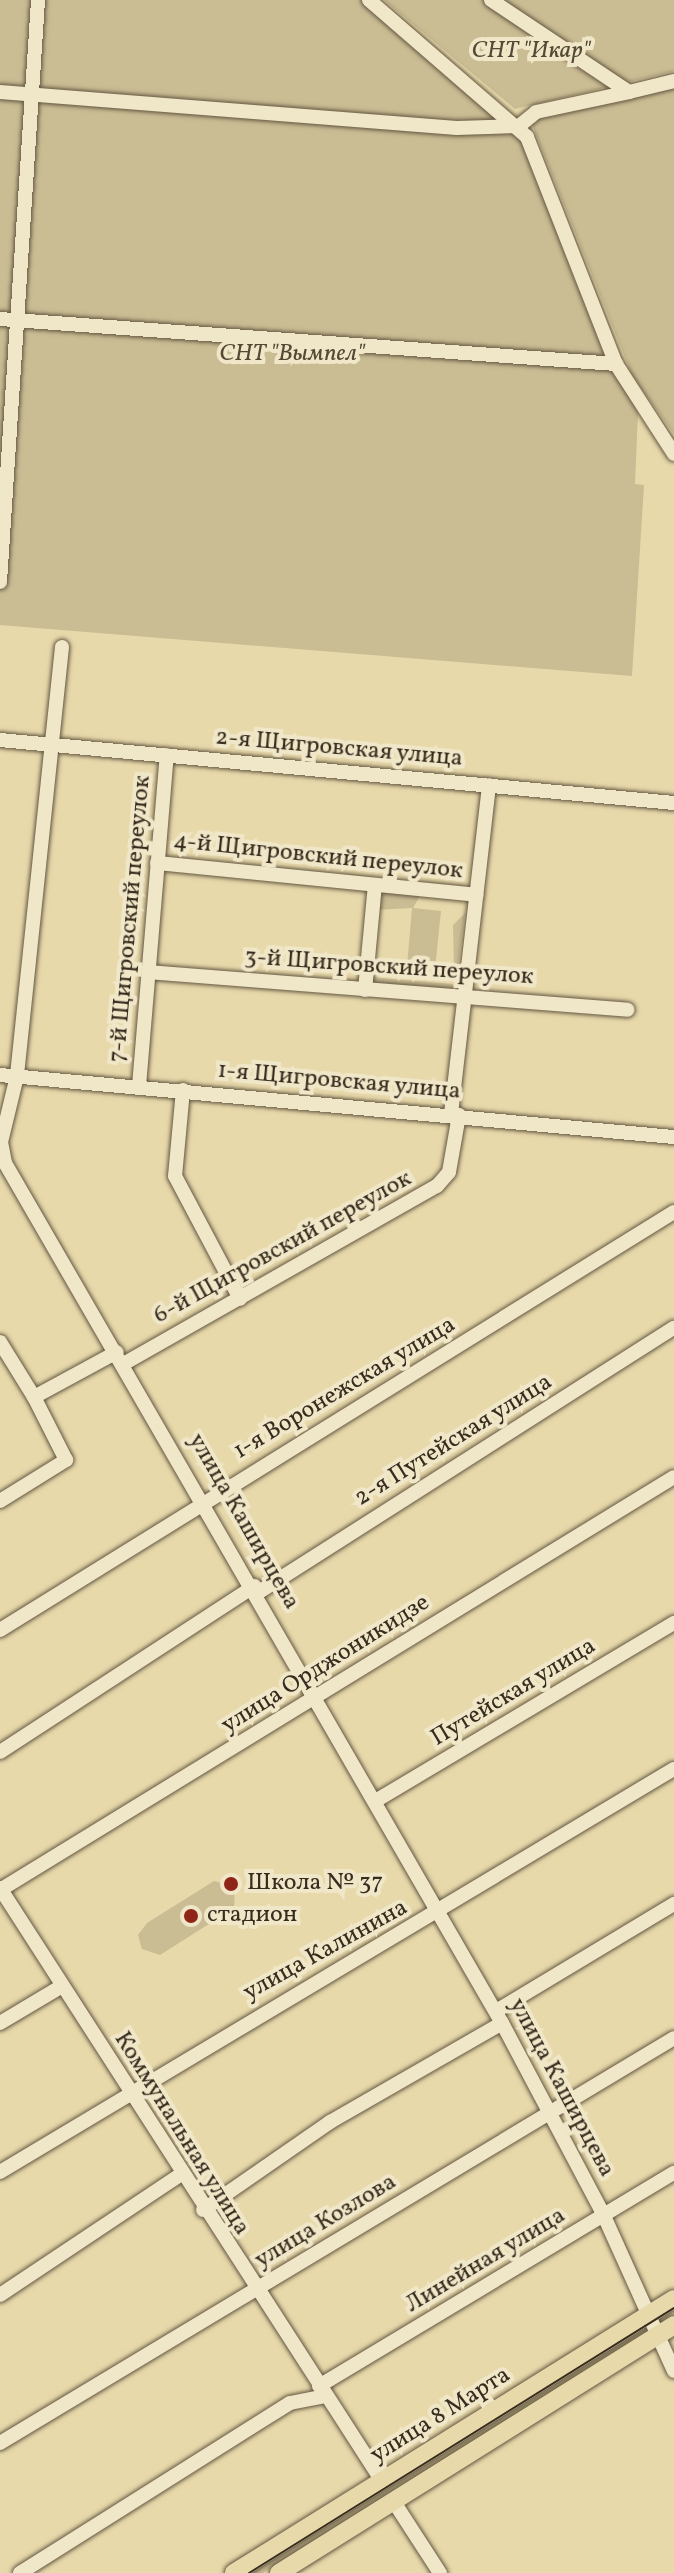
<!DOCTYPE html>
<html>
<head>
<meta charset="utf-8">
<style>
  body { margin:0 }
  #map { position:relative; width:674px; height:2573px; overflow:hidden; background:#e8d9ab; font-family:Vollkorn,serif }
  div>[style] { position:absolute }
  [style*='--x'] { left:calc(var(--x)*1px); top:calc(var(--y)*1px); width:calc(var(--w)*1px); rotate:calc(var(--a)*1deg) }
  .green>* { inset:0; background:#cabc93 }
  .roads { filter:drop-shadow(0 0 2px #635741) drop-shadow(0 0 2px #635741) }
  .minor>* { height:14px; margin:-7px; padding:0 7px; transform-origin:7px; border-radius:7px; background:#f0e6c8 }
  .major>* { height:18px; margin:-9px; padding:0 9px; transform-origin:9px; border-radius:9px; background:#e8d9ab }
  .tram>* { height:2px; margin:-1px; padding:0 1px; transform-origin:1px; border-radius:1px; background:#372c1e }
  .dots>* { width:22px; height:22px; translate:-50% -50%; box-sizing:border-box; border:4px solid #f0e6c8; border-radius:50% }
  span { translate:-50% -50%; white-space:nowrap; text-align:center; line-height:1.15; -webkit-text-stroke:8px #f0e6c8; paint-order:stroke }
  .park-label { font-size:24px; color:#544935; font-style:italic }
  .street-label { font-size:24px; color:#372c1e }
  .poi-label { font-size:24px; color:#372c1e }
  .left { translate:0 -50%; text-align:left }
</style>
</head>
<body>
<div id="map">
  <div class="green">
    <div style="clip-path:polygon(0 0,362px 0,517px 132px,638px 413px,635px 484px,644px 485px,632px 676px,0 625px)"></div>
    <div style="clip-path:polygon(384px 0,674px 0,674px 71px,515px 109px)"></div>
    <div style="clip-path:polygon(674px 84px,674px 434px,632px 375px,532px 124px,534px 117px)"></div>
    <div style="clip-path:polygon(376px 891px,422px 892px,413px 908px,441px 911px,435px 969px,407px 966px,412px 908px,374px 910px)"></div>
    <div style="clip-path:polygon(465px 913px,458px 965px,454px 969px,453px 925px)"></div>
    <div style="clip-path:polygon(369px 977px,453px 984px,453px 989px,371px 985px)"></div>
    <div style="clip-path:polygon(214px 1881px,235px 1886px,234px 1908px,160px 1955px,142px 1949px,138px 1935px,147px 1923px)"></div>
    <div style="clip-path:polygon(642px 2327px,646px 2335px,263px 2573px,246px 2573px)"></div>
  </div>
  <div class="roads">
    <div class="minor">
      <div style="--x:369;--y:0;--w:209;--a:40.9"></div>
      <div style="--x:527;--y:137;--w:244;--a:68.6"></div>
      <div style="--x:616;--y:364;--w:107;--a:57.2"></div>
      <div style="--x:491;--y:0;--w:166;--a:33.7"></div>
      <div style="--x:629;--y:92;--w:46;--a:-13.7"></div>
      <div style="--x:0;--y:92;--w:458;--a:4.5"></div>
      <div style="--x:457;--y:128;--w:62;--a:-1.8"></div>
      <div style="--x:519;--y:126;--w:22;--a:-39"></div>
      <div style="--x:536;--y:112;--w:95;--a:-12.1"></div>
      <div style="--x:0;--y:319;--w:618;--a:4.18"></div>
      <div style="--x:0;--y:582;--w:583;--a:-86.26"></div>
      <div style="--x:62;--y:647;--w:431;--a:96"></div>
      <div style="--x:17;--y:1076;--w:68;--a:103.6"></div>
      <div style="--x:1;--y:1142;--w:21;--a:79"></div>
      <div style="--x:5;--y:1163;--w:993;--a:59.98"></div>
      <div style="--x:502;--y:2023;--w:218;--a:62.1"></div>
      <div style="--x:604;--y:2216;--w:170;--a:65.7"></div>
      <div style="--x:0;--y:740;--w:677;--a:5.34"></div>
      <div style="--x:157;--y:863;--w:321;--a:5.7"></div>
      <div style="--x:148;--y:972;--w:481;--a:4.5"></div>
      <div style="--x:365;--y:990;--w:105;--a:-84.6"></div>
      <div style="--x:0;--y:1075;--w:677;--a:5.26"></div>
      <div style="--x:139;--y:1086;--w:332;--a:-85.2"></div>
      <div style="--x:183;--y:1090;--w:86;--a:95.3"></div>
      <div style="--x:175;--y:1176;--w:139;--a:62.1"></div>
      <div style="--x:451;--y:1114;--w:331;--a:-83.4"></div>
      <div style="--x:0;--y:1342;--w:65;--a:58.3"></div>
      <div style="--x:125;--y:1363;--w:359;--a:-29.6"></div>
      <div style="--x:437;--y:1186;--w:18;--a:-49"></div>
      <div style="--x:449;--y:1172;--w:58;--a:-80"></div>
      <div style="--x:0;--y:1501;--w:78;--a:-31.8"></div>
      <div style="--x:66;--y:1460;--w:71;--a:-116.9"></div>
      <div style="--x:34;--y:1397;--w:94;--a:-28.5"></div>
      <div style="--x:259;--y:1592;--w:492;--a:-32.5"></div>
      <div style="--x:0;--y:1630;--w:793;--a:-31.81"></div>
      <div style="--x:0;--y:1752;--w:304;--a:-33.1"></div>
      <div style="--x:377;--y:1800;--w:346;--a:-30.8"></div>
      <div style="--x:0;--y:1888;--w:705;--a:57.21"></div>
      <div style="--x:0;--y:1890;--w:790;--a:-31.5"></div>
      <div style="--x:496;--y:2011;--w:208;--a:-31"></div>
      <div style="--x:0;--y:2023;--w:72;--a:-30.8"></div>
      <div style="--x:0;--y:2172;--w:785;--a:-30.88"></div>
      <div style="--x:203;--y:2210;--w:155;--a:-34.7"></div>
      <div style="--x:330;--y:2122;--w:198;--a:-29.9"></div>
      <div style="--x:0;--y:2295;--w:216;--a:-33.7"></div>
      <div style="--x:319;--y:2386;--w:414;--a:-31"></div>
      <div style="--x:0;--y:2443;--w:786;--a:-31"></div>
      <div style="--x:394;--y:2502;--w:85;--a:57.1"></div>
      <div style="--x:20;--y:2573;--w:319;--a:-32.2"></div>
      <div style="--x:290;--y:2403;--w:37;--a:-11"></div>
    </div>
    <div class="major">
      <div style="--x:234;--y:2573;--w:518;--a:-31.91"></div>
      <div style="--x:279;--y:2573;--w:466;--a:-32.1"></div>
    </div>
  </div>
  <div class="tram">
    <div style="--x:249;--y:2573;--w:501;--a:-31.94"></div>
  </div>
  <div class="dots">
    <div style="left:231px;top:1884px;background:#8f2418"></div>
    <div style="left:191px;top:1916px;background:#8f2418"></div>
  </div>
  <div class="park-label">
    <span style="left:531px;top:52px">СНТ "Икар"</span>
    <span style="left:292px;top:355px">СНТ "Вымпел"</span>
  </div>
  <div class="street-label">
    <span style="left:339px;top:749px;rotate:5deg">2-я Щигровская улица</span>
    <span style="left:318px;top:857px;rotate:6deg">4-й Щигровский переулок</span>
    <span style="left:131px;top:919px;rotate:-85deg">7-й Щигровский переулок</span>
    <span style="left:389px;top:968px;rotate:4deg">3-й Щигровский переулок</span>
    <span style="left:339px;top:1082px;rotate:5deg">1-я Щигровская улица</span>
    <span style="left:283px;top:1248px;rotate:-29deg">6-й Щигровский переулок</span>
    <span style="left:345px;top:1389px;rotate:-31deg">1-я Воронежская улица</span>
    <span style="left:454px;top:1441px;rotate:-32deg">2-я Путейская улица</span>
    <span style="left:243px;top:1522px;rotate:60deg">улица Каширцева</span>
    <span style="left:326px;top:1665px;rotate:-32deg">улица Орджоникидзе</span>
    <span style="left:514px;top:1693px;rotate:-31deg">Путейская улица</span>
    <span style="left:326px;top:1951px;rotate:-29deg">улица Калинина</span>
    <span style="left:561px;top:2088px;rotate:62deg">улица Каширцева</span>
    <span style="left:181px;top:2134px;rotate:58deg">Коммунальная улица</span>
    <span style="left:326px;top:2222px;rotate:-31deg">улица Козлова</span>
    <span style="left:486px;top:2261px;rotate:-31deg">Линейная улица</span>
    <span style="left:441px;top:2416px;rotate:-32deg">улица 8 Марта</span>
  </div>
  <div class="poi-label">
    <span class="left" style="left:247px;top:1884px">Школа № 37</span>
    <span class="left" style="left:207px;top:1916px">стадион</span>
  </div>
</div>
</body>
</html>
